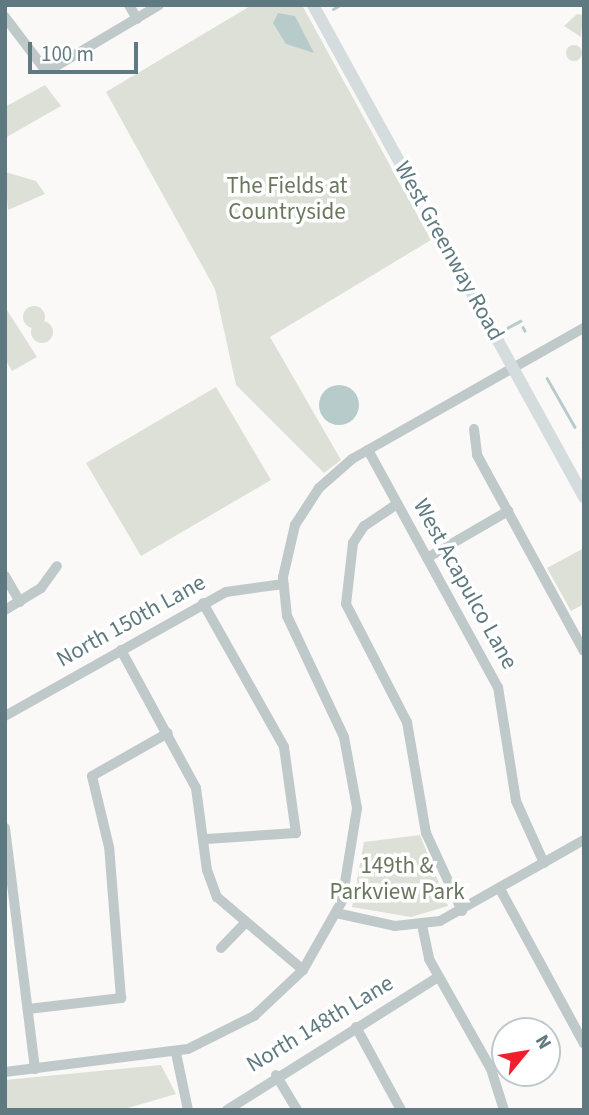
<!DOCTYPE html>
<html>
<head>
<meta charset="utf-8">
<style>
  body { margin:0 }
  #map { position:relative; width:589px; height:1115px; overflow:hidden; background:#faf9f7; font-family:"Source Sans 3",sans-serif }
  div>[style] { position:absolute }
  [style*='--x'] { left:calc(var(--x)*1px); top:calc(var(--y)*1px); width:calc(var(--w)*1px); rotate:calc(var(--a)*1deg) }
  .green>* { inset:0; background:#dce0d6 }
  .round { border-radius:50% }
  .water>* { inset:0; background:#b8cbcb }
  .stream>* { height:2.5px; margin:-1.25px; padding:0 1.25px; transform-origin:1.25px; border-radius:1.25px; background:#b8cbcb }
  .minor>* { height:10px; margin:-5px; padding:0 5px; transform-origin:5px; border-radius:5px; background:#c0c9ca }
  .major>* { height:12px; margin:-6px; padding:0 6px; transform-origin:6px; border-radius:6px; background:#d5dcde }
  span { translate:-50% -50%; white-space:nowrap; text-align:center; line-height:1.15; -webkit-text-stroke:7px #fff; paint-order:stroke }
  .park-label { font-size:23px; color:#69775e }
  .street-label { font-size:23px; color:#5e797f }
  .frame { position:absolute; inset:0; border:7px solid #5e797f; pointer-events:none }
  .north { position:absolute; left:491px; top:1017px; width:70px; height:70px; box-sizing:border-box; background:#fff; border:2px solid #bfc9cc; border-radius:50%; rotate:60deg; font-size:19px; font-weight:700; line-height:28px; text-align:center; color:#5e797f }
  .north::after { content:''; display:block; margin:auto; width:24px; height:32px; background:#f31e2b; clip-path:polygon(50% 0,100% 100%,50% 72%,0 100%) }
  .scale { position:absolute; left:28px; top:42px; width:110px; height:32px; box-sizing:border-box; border:4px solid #5e797f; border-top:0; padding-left:9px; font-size:21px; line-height:24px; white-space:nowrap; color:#5e797f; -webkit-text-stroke:5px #fff; paint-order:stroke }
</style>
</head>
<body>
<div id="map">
  <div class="green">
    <div style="clip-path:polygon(252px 5px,302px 5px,431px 240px,270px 337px,341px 460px,324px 473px,236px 385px,215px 289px,106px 92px)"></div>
    <div style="clip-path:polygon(577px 14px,583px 15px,581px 37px,564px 26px)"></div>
    <div class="round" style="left:566px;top:45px;width:16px;height:16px"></div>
    <div style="clip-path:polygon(45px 85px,61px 106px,5px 138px,5px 107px)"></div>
    <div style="clip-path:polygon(5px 172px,36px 181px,45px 194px,8px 210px)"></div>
    <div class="round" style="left:23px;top:306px;width:22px;height:22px"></div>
    <div style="clip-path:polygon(5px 307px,37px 357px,12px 371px,5px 359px)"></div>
    <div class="round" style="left:31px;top:321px;width:22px;height:22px"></div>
    <div style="clip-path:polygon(216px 387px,271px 480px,141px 556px,86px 463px)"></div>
    <div style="clip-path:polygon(584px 548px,584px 604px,571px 611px,547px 568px)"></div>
    <div style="clip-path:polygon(420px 835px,448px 906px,411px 917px,352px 907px,364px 842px)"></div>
    <div style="clip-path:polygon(161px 1065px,176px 1094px,121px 1110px,5px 1110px,5px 1080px)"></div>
  </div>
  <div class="water">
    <div style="clip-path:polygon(278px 13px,295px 16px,314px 53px,286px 44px,273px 23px)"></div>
    <div class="round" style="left:319px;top:385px;width:40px;height:40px"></div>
  </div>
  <div class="stream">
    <div style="--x:333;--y:9;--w:8;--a:-30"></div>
    <div style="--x:523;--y:327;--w:4;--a:63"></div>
    <div style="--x:507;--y:328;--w:15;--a:-28"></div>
    <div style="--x:547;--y:378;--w:56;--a:60.3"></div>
    <div style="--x:583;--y:442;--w:1;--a:45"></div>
  </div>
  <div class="minor">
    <div style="--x:129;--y:5;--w:16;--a:60"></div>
    <div style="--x:5;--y:17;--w:63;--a:52.8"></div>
    <div style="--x:43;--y:67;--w:10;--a:6"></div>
    <div style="--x:53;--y:68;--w:123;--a:-30.7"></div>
    <div style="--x:474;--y:429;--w:26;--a:83"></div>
    <div style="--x:477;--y:455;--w:223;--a:61.4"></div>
    <div style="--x:368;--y:450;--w:270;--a:61.3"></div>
    <div style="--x:498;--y:687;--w:115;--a:81"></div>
    <div style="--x:516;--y:801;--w:68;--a:65.7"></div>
    <div style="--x:397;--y:504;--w:40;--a:146"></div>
    <div style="--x:364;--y:526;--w:20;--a:123"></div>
    <div style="--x:353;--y:543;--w:61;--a:96.5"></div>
    <div style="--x:346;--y:604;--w:133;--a:62.7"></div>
    <div style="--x:407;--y:722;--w:113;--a:80.3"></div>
    <div style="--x:426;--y:833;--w:86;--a:65.2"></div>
    <div style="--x:427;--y:558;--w:94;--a:-30.1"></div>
    <div style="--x:5;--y:576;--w:30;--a:60"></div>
    <div style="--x:203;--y:603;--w:165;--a:60.6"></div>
    <div style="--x:284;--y:747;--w:87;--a:82.1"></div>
    <div style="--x:296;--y:833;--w:90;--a:176.2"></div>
    <div style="--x:5;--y:610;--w:42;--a:-31.4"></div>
    <div style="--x:41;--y:588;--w:27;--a:-54"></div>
    <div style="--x:121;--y:650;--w:157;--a:61.5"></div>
    <div style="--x:196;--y:788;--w:83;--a:82.4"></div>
    <div style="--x:207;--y:870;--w:29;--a:70"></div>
    <div style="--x:217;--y:897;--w:113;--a:40.3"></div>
    <div style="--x:5;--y:716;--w:253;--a:-29.3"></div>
    <div style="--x:226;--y:592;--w:58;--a:-8"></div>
    <div style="--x:5;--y:828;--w:243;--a:82.9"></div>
    <div style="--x:500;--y:889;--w:176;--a:61.5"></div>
    <div style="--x:336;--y:913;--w:60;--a:12.4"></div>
    <div style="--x:395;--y:926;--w:45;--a:-6.3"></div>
    <div style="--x:440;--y:921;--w:165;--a:-29.4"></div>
    <div style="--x:422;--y:925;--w:35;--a:78"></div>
    <div style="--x:429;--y:959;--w:126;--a:60.6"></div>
    <div style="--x:491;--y:1069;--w:43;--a:72.4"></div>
    <div style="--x:221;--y:948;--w:33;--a:-46"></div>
    <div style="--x:28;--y:1009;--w:94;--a:-6.7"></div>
    <div style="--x:121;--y:998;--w:151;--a:-94.5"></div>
    <div style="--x:109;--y:847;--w:73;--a:-103.5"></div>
    <div style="--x:92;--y:776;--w:87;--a:-29.5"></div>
    <div style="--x:356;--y:1027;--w:94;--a:61.5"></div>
    <div style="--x:176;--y:1053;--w:58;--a:78.1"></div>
    <div style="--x:5;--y:1072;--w:184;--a:-7.2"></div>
    <div style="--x:188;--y:1049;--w:74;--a:-26.6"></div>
    <div style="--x:254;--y:1016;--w:67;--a:-43.2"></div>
    <div style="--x:303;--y:970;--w:79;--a:-60.5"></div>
    <div style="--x:342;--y:901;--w:94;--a:-80.8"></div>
    <div style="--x:357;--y:808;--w:72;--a:-100.4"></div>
    <div style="--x:344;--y:737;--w:134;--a:-115.2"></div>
    <div style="--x:287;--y:616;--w:39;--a:-96"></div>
    <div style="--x:283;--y:577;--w:53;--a:-77"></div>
    <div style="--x:295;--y:525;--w:44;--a:-57"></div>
    <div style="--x:319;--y:488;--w:44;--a:-41.3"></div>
    <div style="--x:352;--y:459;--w:266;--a:-29.5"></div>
    <div style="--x:276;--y:1075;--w:41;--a:59"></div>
    <div style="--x:227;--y:1110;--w:249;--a:-32.2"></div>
  </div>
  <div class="major">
    <div style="--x:313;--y:5;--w:562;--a:61.15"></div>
  </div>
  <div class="park-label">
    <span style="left:287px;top:199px">The Fields at<br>Countryside</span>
    <span style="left:397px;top:879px">149th &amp;<br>Parkview Park</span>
  </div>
  <div class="street-label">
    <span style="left:449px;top:251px;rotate:61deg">West Greenway Road</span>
    <span style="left:465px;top:584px;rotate:61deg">West Acapulco Lane</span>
    <span style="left:131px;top:621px;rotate:-29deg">North 150th Lane</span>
    <span style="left:320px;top:1024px;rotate:-31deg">North 148th Lane</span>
  </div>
  <div class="frame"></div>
  <div class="north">N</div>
  <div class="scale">100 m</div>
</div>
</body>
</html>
